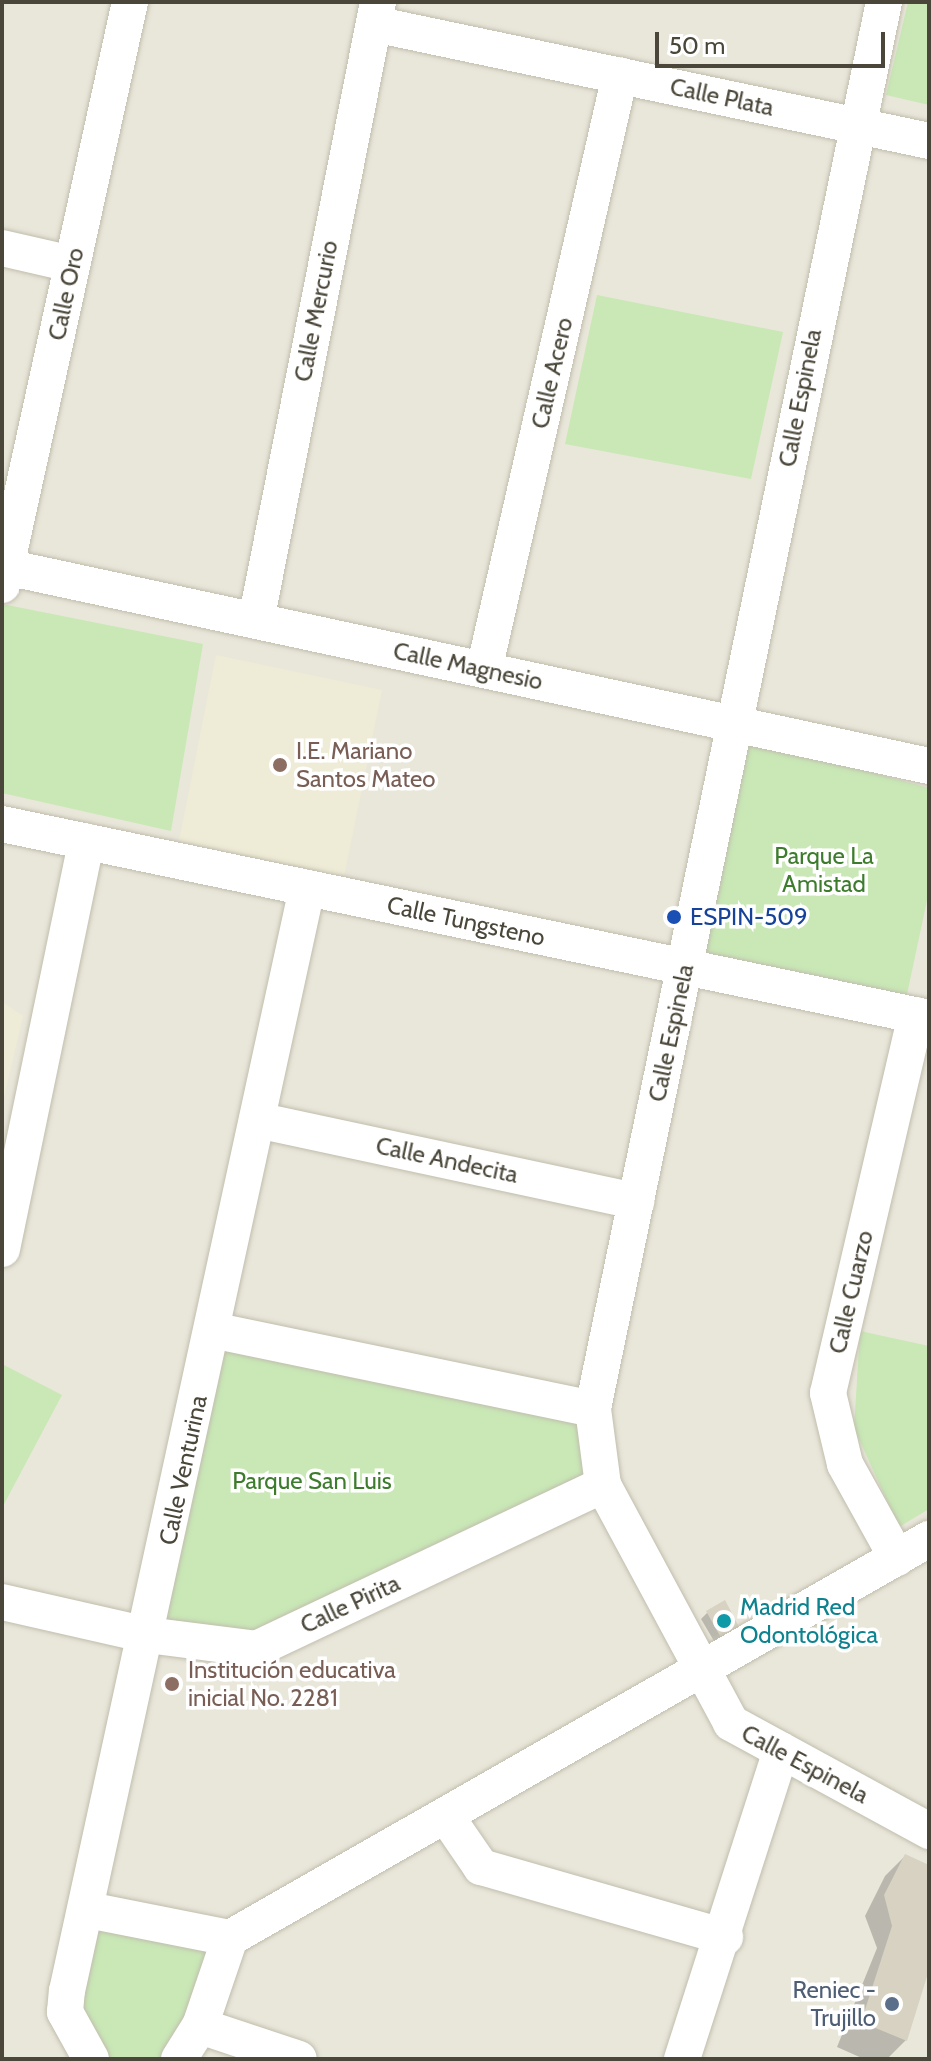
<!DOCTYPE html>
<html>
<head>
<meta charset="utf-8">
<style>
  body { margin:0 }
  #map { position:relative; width:931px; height:2061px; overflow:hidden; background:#f5f4ec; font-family:Cabin,sans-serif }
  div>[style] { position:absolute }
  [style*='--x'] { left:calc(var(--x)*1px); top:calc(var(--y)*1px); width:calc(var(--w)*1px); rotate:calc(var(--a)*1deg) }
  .residential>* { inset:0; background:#e9e7da }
  .education>* { inset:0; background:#eeebd6 }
  .green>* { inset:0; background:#c9e8b6 }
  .shadow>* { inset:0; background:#0003 }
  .building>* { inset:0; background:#d7d2c1 }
  .roads { filter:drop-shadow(0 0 2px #c1beae) drop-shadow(0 0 2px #c1beae) }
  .minor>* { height:36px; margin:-18px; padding:0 18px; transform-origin:18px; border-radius:18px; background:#fff }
  .dots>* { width:22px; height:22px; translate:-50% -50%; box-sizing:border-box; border:4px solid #fff; border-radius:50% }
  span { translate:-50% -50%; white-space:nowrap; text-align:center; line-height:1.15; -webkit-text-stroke:7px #fff; paint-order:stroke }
  .street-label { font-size:24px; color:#4a4639 }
  .education-label { font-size:24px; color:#785e54 }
  .left { translate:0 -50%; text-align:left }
  .park-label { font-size:24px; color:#3d7c2c }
  .transit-label { font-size:24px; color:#164399 }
  .culture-label { font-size:24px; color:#0d838f }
  .service-label { font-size:24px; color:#4e5e75 }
  .right { translate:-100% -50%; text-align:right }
  .frame { position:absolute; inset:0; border:4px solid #4a4639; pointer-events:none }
  .scale { position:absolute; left:655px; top:32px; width:230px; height:36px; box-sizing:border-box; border:4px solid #4a4639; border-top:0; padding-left:10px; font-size:24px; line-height:28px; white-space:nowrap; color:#4a4639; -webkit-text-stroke:6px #fff; paint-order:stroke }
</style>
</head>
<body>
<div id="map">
  <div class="residential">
    <div style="clip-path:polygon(2px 2px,929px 2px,929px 2059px,2px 2059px)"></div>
  </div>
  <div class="education">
    <div style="clip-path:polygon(216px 655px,382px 690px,344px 877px,179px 841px)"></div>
    <div style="clip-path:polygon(2px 1002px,23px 1016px,2px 1106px)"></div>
  </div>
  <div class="green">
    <div style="clip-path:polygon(908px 2px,929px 2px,929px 105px,886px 95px)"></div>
    <div style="clip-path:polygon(597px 295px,783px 332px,751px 479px,565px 444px)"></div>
    <div style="clip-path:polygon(2px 604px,203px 644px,171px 831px,2px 793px)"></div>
    <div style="clip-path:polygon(744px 738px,929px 788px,929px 891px,906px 999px,696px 955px)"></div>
    <div style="clip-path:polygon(212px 1330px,593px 1409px,603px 1485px,256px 1649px,147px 1635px)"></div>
    <div style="clip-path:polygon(860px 1331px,929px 1346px,929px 1509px,899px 1527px,854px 1428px)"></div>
    <div style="clip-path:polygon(2px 1364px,62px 1395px,2px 1508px)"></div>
    <div style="clip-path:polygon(88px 1910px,225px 1937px,179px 2059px,100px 2059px,67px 1991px)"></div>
  </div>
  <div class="shadow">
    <div style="clip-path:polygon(708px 1612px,739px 1630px,714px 1641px,701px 1619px)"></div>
    <div style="clip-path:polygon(905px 1856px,929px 1868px,929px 1965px,906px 2040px,887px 2059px,864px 2059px,837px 2047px,877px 1948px,865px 1916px,885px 1876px)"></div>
  </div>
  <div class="building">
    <div style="clip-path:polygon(725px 1600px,741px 1631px,729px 1637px,720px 1636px,706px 1611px)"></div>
    <div style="clip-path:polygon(905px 1854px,929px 1865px,929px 1970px,907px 2041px,861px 2022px,892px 1926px,884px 1895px)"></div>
  </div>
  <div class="roads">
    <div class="minor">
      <div style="--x:884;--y:2;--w:1437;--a:101.69"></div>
      <div style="--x:593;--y:1409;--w:77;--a:82.5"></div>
      <div style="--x:603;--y:1485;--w:270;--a:61.7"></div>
      <div style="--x:731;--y:1723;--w:226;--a:28.6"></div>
      <div style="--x:374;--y:24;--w:567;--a:11.9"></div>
      <div style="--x:2;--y:248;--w:72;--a:12.9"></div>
      <div style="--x:6;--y:567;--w:944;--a:12.17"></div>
      <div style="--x:2;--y:585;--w:597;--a:-77.62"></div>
      <div style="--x:256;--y:621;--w:631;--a:-78.85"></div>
      <div style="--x:484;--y:670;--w:610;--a:-77.12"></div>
      <div style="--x:2;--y:824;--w:947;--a:11.82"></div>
      <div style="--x:257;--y:1120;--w:388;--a:12.1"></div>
      <div style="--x:2;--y:1249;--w:416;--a:-78.3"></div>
      <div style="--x:212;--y:1330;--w:389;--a:11.7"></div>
      <div style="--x:897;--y:1558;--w:107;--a:-119"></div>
      <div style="--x:845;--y:1464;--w:73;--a:-103.5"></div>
      <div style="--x:828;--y:1393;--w:388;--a:-76.9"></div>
      <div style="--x:2;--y:1602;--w:149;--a:12.8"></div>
      <div style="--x:147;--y:1635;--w:110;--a:7.3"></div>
      <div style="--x:256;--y:1649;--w:384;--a:-25.3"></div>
      <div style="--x:446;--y:1816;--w:62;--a:55.5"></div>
      <div style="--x:481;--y:1867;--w:254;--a:16"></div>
      <div style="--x:88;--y:1910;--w:145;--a:11.2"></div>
      <div style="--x:230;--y:1938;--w:805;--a:-29.72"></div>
      <div style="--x:200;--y:2026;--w:104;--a:18.4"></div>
      <div style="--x:91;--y:2059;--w:54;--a:-119"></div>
      <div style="--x:65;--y:2012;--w:21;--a:-85"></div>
      <div style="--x:67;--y:1991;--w:1129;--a:-77.72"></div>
      <div style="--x:179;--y:2059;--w:39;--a:-58"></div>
      <div style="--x:200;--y:2026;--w:93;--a:-71.2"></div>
      <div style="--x:682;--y:2059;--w:324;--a:-72.2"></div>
    </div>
  </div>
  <div class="dots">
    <div style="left:280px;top:765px;background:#8d6e63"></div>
    <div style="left:674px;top:917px;background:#1a4fb4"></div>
    <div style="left:724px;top:1621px;background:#0f9aa8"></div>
    <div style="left:172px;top:1684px;background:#8d6e63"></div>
    <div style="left:892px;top:2004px;background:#5c6f8a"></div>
  </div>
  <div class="street-label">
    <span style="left:722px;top:97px;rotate:12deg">Calle Plata</span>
    <span style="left:66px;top:294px;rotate:-78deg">Calle Oro</span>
    <span style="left:316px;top:311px;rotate:-79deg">Calle Mercurio</span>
    <span style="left:552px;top:373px;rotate:-77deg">Calle Acero</span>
    <span style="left:800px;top:398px;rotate:-79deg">Calle Espinela</span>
    <span style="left:468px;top:666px;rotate:12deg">Calle Magnesio</span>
    <span style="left:466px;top:921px;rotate:12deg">Calle Tungsteno</span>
    <span style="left:671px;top:1033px;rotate:-78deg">Calle Espinela</span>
    <span style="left:447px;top:1160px;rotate:12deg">Calle Andecita</span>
    <span style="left:851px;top:1292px;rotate:-77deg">Calle Cuarzo</span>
    <span style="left:183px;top:1470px;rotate:-78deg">Calle Venturina</span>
    <span style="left:350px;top:1604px;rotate:-25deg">Calle Pirita</span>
    <span style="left:805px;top:1764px;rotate:28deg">Calle Espinela</span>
  </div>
  <div class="education-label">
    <span class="left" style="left:296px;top:765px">I.E. Mariano<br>Santos Mateo</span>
    <span class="left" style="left:188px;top:1684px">Institución educativa<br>inicial No. 2281</span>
  </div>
  <div class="park-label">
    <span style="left:824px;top:870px">Parque La<br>Amistad</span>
    <span style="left:312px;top:1481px">Parque San Luis</span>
  </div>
  <div class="transit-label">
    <span class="left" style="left:690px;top:917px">ESPIN-509</span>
  </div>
  <div class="culture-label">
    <span class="left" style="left:740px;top:1621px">Madrid Red<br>Odontológica</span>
  </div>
  <div class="service-label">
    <span class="right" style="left:876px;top:2004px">Reniec -<br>Trujillo</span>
  </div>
  <div class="frame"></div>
  <div class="scale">50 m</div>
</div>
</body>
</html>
